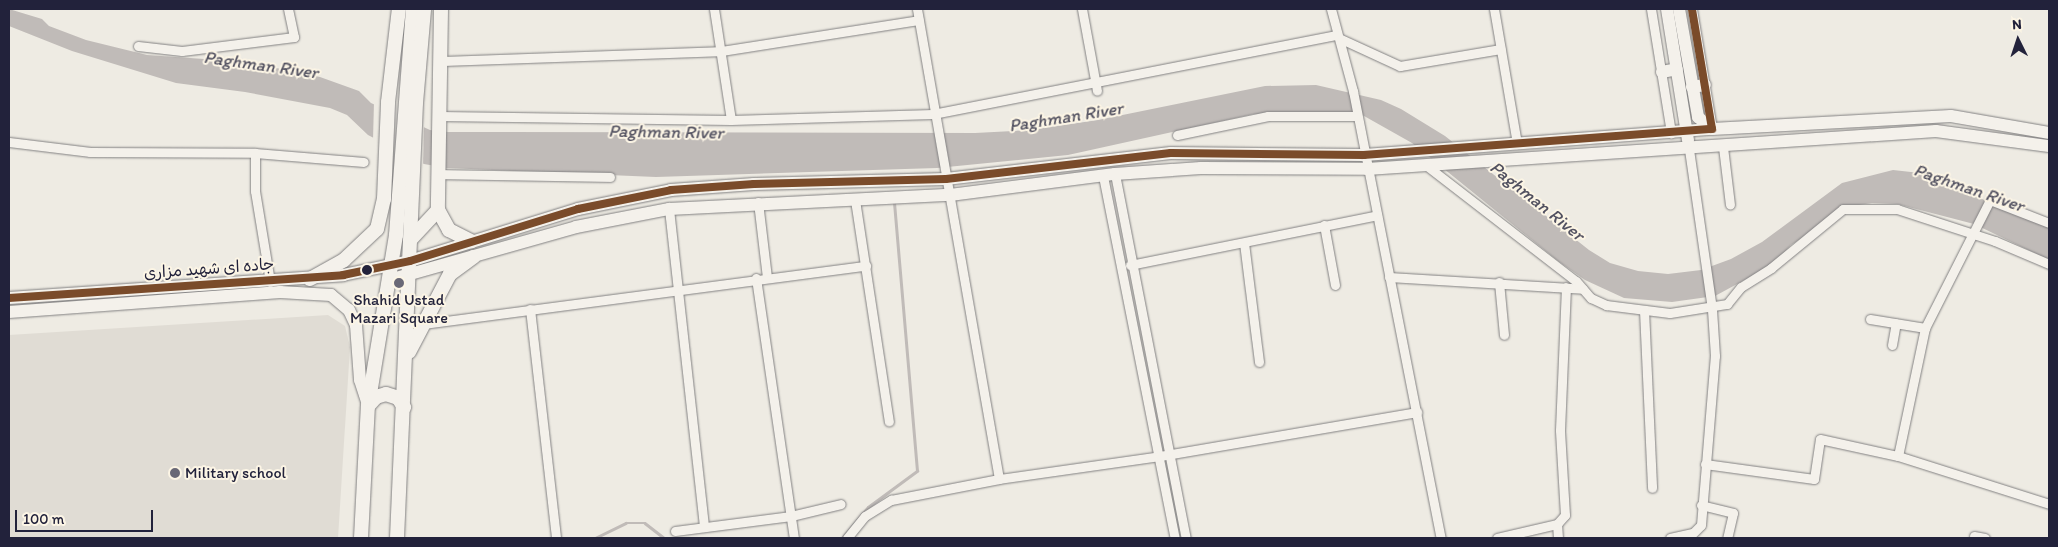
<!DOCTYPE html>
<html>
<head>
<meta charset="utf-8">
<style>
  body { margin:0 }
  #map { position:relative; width:2058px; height:547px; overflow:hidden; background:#eeebe3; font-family:Itim,"Playpen Sans Arabic",sans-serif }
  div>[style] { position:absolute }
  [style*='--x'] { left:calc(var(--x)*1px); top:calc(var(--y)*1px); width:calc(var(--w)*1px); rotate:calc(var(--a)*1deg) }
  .built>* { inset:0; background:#e0dcd4 }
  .water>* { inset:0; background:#c0bbb8 }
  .pier>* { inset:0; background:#eeebe3 }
  .stream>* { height:2.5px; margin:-1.25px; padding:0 1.25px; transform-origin:1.25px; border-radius:1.25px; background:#c0bbb8 }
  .roads { filter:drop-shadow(0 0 1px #828182) drop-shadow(0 0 1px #828182) }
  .street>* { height:9px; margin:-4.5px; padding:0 4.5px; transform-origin:4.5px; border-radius:4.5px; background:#f4f1eb }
  .secondary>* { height:12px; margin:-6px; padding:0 6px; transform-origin:6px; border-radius:6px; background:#f4f1eb }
  .primary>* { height:14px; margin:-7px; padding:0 7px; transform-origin:7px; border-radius:7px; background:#f4f1eb }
  .bus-1>* { height:8px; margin:-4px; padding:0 4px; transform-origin:4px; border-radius:4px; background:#7a4b2a }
  .dots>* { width:14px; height:14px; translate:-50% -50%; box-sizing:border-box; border:2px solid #fcf5e5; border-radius:50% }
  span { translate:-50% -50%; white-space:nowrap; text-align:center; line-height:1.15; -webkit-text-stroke:4px #fcf5e5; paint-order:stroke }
  .street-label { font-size:16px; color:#22223b }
  .poi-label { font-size:16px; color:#22223b }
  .left { translate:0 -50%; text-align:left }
  .water-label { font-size:18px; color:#525160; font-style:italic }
  .frame { position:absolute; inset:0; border:10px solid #22223b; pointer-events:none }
  .north { position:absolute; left:1993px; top:15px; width:50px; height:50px; -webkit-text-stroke:4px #fcf5e5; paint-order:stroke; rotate:356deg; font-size:14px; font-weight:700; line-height:20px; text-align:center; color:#22223b }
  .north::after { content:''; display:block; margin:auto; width:18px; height:22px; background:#22223b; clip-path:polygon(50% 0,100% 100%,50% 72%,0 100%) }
  .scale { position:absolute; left:15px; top:510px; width:138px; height:22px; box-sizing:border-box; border:2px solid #22223b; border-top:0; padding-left:6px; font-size:15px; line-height:18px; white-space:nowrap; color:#22223b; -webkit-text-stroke:4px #fcf5e5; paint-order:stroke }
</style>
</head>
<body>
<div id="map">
  <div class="built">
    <div style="clip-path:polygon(328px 315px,345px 326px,350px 347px,338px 538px,9px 538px,9px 335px)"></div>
  </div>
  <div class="water">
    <div style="clip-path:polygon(9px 9px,42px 19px,49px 26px,86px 40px,147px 55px,247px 62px,320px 77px,359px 91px,371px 103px,430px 130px,448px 132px,975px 133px,1030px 130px,1098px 120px,1265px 86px,1316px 85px,1381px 100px,1401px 109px,1445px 136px,1589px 250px,1610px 263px,1638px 271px,1668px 274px,1701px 270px,1731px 259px,1762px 242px,1842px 183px,1893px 170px,1920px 173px,2049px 227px,2049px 260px,1974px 224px,1897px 204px,1872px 203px,1852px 206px,1791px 245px,1774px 264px,1715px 296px,1672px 302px,1624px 298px,1585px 280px,1558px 261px,1412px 143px,1357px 112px,1254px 114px,1068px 155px,937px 168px,656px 177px,447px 168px,424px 164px,368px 135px,347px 115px,330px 108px,245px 92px,176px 83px,72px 51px,9px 26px)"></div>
  </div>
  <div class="pier">
    <div style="clip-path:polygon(374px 102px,424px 125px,423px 167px,373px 140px)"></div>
  </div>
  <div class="stream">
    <div style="--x:595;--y:538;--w:34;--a:-26"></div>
    <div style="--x:626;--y:523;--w:19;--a:0"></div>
    <div style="--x:645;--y:523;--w:24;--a:38"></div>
    <div style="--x:842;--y:538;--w:40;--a:-50"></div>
    <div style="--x:868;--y:507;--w:61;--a:-36.3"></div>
    <div style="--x:917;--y:471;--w:271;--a:-94.9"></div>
  </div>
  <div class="roads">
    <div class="street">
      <div style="--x:714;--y:9;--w:112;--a:81.3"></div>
      <div style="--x:917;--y:9;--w:477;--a:80.1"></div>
      <div style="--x:1082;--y:9;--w:83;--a:79.6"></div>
      <div style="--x:1331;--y:9;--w:85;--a:75"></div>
      <div style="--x:1353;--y:91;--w:456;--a:78.9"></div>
      <div style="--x:1494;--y:9;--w:137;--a:80.3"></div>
      <div style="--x:1651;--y:9;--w:126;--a:80.8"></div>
      <div style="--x:1692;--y:9;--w:122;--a:80.5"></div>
      <div style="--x:1341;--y:39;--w:65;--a:24.6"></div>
      <div style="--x:1400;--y:66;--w:102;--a:-9.6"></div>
      <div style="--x:138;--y:46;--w:44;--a:6.5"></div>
      <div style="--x:182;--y:51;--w:113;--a:-7.1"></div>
      <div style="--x:294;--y:37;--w:29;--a:-102"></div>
      <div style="--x:440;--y:61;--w:281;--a:-2"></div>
      <div style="--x:721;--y:51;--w:200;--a:-8.9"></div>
      <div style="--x:439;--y:116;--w:292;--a:0.8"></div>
      <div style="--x:731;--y:120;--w:202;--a:-1.7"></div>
      <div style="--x:933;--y:114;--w:410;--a:-11.1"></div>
      <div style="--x:1177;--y:135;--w:93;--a:-11.8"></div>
      <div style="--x:1268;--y:116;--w:88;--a:0"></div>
      <div style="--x:9;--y:142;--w:82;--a:7"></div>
      <div style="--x:90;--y:152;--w:165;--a:0.3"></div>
      <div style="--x:255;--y:153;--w:109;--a:4.7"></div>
      <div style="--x:1723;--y:147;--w:58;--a:83.1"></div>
      <div style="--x:255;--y:153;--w:38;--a:90"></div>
      <div style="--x:255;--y:191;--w:92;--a:80.6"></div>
      <div style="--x:1427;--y:166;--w:188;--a:37.7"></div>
      <div style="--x:1576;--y:281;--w:23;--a:49"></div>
      <div style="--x:1591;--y:298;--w:17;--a:25"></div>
      <div style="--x:1606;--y:305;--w:64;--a:7.1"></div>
      <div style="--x:1670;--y:313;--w:58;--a:-9"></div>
      <div style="--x:1727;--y:304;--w:22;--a:-51"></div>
      <div style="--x:1741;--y:287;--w:36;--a:-32"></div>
      <div style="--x:1771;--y:268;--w:93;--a:-39.3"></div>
      <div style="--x:1843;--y:209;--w:54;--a:0"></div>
      <div style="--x:1897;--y:209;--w:103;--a:18.1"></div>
      <div style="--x:1995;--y:241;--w:59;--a:23.1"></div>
      <div style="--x:438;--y:174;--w:172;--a:1"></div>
      <div style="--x:1115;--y:174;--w:371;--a:79"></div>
      <div style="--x:1103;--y:176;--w:369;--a:78.8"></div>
      <div style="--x:855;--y:200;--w:224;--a:81.3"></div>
      <div style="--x:758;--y:202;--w:76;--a:83.2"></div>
      <div style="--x:669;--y:209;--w:320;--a:83.7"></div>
      <div style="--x:1324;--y:225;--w:61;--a:79.6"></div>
      <div style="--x:1244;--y:243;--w:120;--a:82.8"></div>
      <div style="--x:1130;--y:265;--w:252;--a:-11.4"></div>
      <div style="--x:1389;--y:277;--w:194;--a:3.5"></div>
      <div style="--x:756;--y:278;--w:263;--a:81.7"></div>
      <div style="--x:1499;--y:282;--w:53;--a:84.6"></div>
      <div style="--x:530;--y:309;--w:230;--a:83.5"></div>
      <div style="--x:1644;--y:310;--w:178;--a:87.4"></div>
      <div style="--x:1870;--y:319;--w:56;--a:9.3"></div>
      <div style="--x:423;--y:324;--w:447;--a:-7.5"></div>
      <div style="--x:1892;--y:345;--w:22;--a:-80"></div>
      <div style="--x:1898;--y:456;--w:131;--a:-78.1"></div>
      <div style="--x:1925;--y:328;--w:144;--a:-63.1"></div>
      <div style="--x:1990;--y:200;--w:63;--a:21.3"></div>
      <div style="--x:1705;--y:464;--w:110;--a:7.8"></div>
      <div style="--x:1814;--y:479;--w:40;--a:-81.5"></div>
      <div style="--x:1820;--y:439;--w:80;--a:12.3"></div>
      <div style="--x:1898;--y:456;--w:158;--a:17.6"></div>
      <div style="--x:1701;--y:505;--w:33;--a:14"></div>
      <div style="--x:1733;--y:513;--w:26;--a:103"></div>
      <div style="--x:675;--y:531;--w:117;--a:-7.4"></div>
      <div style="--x:791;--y:516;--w:51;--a:-13.5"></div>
      <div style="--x:1974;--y:536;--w:11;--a:10"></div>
      <div style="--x:847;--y:538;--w:28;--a:-51"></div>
      <div style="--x:865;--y:516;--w:31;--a:-32"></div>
      <div style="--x:891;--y:500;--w:110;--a:-11"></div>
      <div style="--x:999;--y:479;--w:163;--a:-8.1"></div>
      <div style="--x:1160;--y:456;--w:261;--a:-9.7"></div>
      <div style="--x:1497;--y:538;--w:62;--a:-13.1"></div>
      <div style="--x:1558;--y:538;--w:14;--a:-94"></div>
      <div style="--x:1557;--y:524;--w:12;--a:-48"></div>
      <div style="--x:1565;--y:515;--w:85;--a:-93.4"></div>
      <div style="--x:1560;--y:430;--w:143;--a:-87.6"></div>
      <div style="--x:1670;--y:538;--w:22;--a:-13"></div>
      <div style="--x:1688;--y:538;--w:18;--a:-45"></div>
      <div style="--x:1701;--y:525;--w:170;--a:-85.3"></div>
      <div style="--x:1715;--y:356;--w:47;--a:-93.7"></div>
      <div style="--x:1712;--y:309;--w:161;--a:-98.2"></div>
    </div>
    <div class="secondary">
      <div style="--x:1667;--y:9;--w:133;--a:80.9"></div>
      <div style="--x:1679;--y:9;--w:110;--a:80"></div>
      <div style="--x:1698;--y:117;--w:18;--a:41"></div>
      <div style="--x:1712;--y:129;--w:239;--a:-3.1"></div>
      <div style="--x:1951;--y:116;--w:99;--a:9.8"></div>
      <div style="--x:1662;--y:72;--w:15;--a:-11"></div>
      <div style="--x:1692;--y:87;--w:13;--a:-9"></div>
      <div style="--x:389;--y:280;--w:194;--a:-15.8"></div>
      <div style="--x:576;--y:227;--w:95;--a:-11"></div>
      <div style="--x:669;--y:209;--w:281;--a:-2.9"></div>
      <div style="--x:950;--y:195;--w:166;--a:-7.3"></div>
      <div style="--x:1115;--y:174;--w:86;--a:-4"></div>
      <div style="--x:1201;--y:168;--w:166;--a:0.3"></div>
      <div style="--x:1367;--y:169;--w:570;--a:-3.82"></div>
      <div style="--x:1936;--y:131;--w:114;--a:7.6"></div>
      <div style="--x:9;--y:298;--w:335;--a:-3.9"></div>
      <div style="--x:343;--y:275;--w:68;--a:-11.8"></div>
      <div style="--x:410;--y:261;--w:176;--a:-17.2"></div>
      <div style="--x:578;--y:209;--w:95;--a:-11.5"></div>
      <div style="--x:671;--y:190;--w:83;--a:-4.1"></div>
      <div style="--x:754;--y:184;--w:192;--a:-1.5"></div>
      <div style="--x:946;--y:179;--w:226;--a:-6.6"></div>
      <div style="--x:1171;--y:153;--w:193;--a:0.6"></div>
      <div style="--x:1364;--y:155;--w:349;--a:-4.3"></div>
      <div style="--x:9;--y:312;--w:272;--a:-4.2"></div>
      <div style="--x:280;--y:292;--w:51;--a:3.4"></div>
      <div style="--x:331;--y:295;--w:23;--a:40"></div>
      <div style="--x:349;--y:310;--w:17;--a:65"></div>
      <div style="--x:356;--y:325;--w:55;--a:85.8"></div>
      <div style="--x:360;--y:380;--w:26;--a:72"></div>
    </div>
    <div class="primary">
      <div style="--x:441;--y:9;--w:201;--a:90.9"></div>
      <div style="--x:438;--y:210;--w:23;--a:61"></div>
      <div style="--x:449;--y:230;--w:25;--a:27"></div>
      <div style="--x:411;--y:239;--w:40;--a:-47"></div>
      <div style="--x:310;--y:279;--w:39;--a:-29"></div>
      <div style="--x:344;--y:260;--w:45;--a:-43.2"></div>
      <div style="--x:377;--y:229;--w:31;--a:-77"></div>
      <div style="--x:384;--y:199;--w:97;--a:-87.6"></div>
      <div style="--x:388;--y:102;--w:94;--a:-83.3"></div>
      <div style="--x:409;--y:352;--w:88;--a:-62.3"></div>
      <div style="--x:450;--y:274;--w:29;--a:-36"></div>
      <div style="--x:368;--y:406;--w:12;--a:-48"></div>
      <div style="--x:376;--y:397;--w:10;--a:-17"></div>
      <div style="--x:386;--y:394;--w:13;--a:18"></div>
      <div style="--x:398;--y:398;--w:11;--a:56"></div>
      <div style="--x:361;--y:538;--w:132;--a:-87"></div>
      <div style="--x:368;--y:406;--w:173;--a:-80.7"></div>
      <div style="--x:396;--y:235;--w:227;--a:-85.7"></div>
      <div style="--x:397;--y:538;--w:435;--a:-87.5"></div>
      <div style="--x:416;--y:103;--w:94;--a:-85.1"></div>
    </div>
  </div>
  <div class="bus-1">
    <div style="--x:9;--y:298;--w:335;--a:-3.9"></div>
    <div style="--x:343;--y:275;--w:68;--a:-11.8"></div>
    <div style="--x:410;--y:261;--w:176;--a:-17.2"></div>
    <div style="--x:578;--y:209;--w:95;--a:-11.5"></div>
    <div style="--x:671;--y:190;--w:83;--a:-4.1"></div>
    <div style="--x:754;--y:184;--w:192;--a:-1.5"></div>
    <div style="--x:946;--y:179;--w:226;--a:-6.6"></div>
    <div style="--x:1171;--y:153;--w:193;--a:0.6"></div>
    <div style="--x:1364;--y:155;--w:349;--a:-4.3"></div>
    <div style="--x:1712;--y:129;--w:122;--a:-99.5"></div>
  </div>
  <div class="dots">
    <div style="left:367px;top:270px;background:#22223b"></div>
    <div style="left:399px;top:283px;background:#696876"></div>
    <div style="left:175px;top:473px;background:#696876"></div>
  </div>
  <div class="street-label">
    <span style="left:209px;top:269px;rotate:-4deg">جاده ای شهید مزاری</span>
  </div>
  <div class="poi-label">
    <span style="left:399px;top:309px">Shahid Ustad<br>Mazari Square</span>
    <span class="left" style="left:185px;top:473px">Military school</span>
  </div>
  <div class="water-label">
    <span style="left:261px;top:65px;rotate:8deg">Paghman River</span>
    <span style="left:1066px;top:117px;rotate:-9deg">Paghman River</span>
    <span style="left:666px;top:132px;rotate:1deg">Paghman River</span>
    <span style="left:1969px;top:188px;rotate:19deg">Paghman River</span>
    <span style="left:1537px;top:201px;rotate:39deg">Paghman River</span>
  </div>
  <div class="frame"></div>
  <div class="north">N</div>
  <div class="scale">100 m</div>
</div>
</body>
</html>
